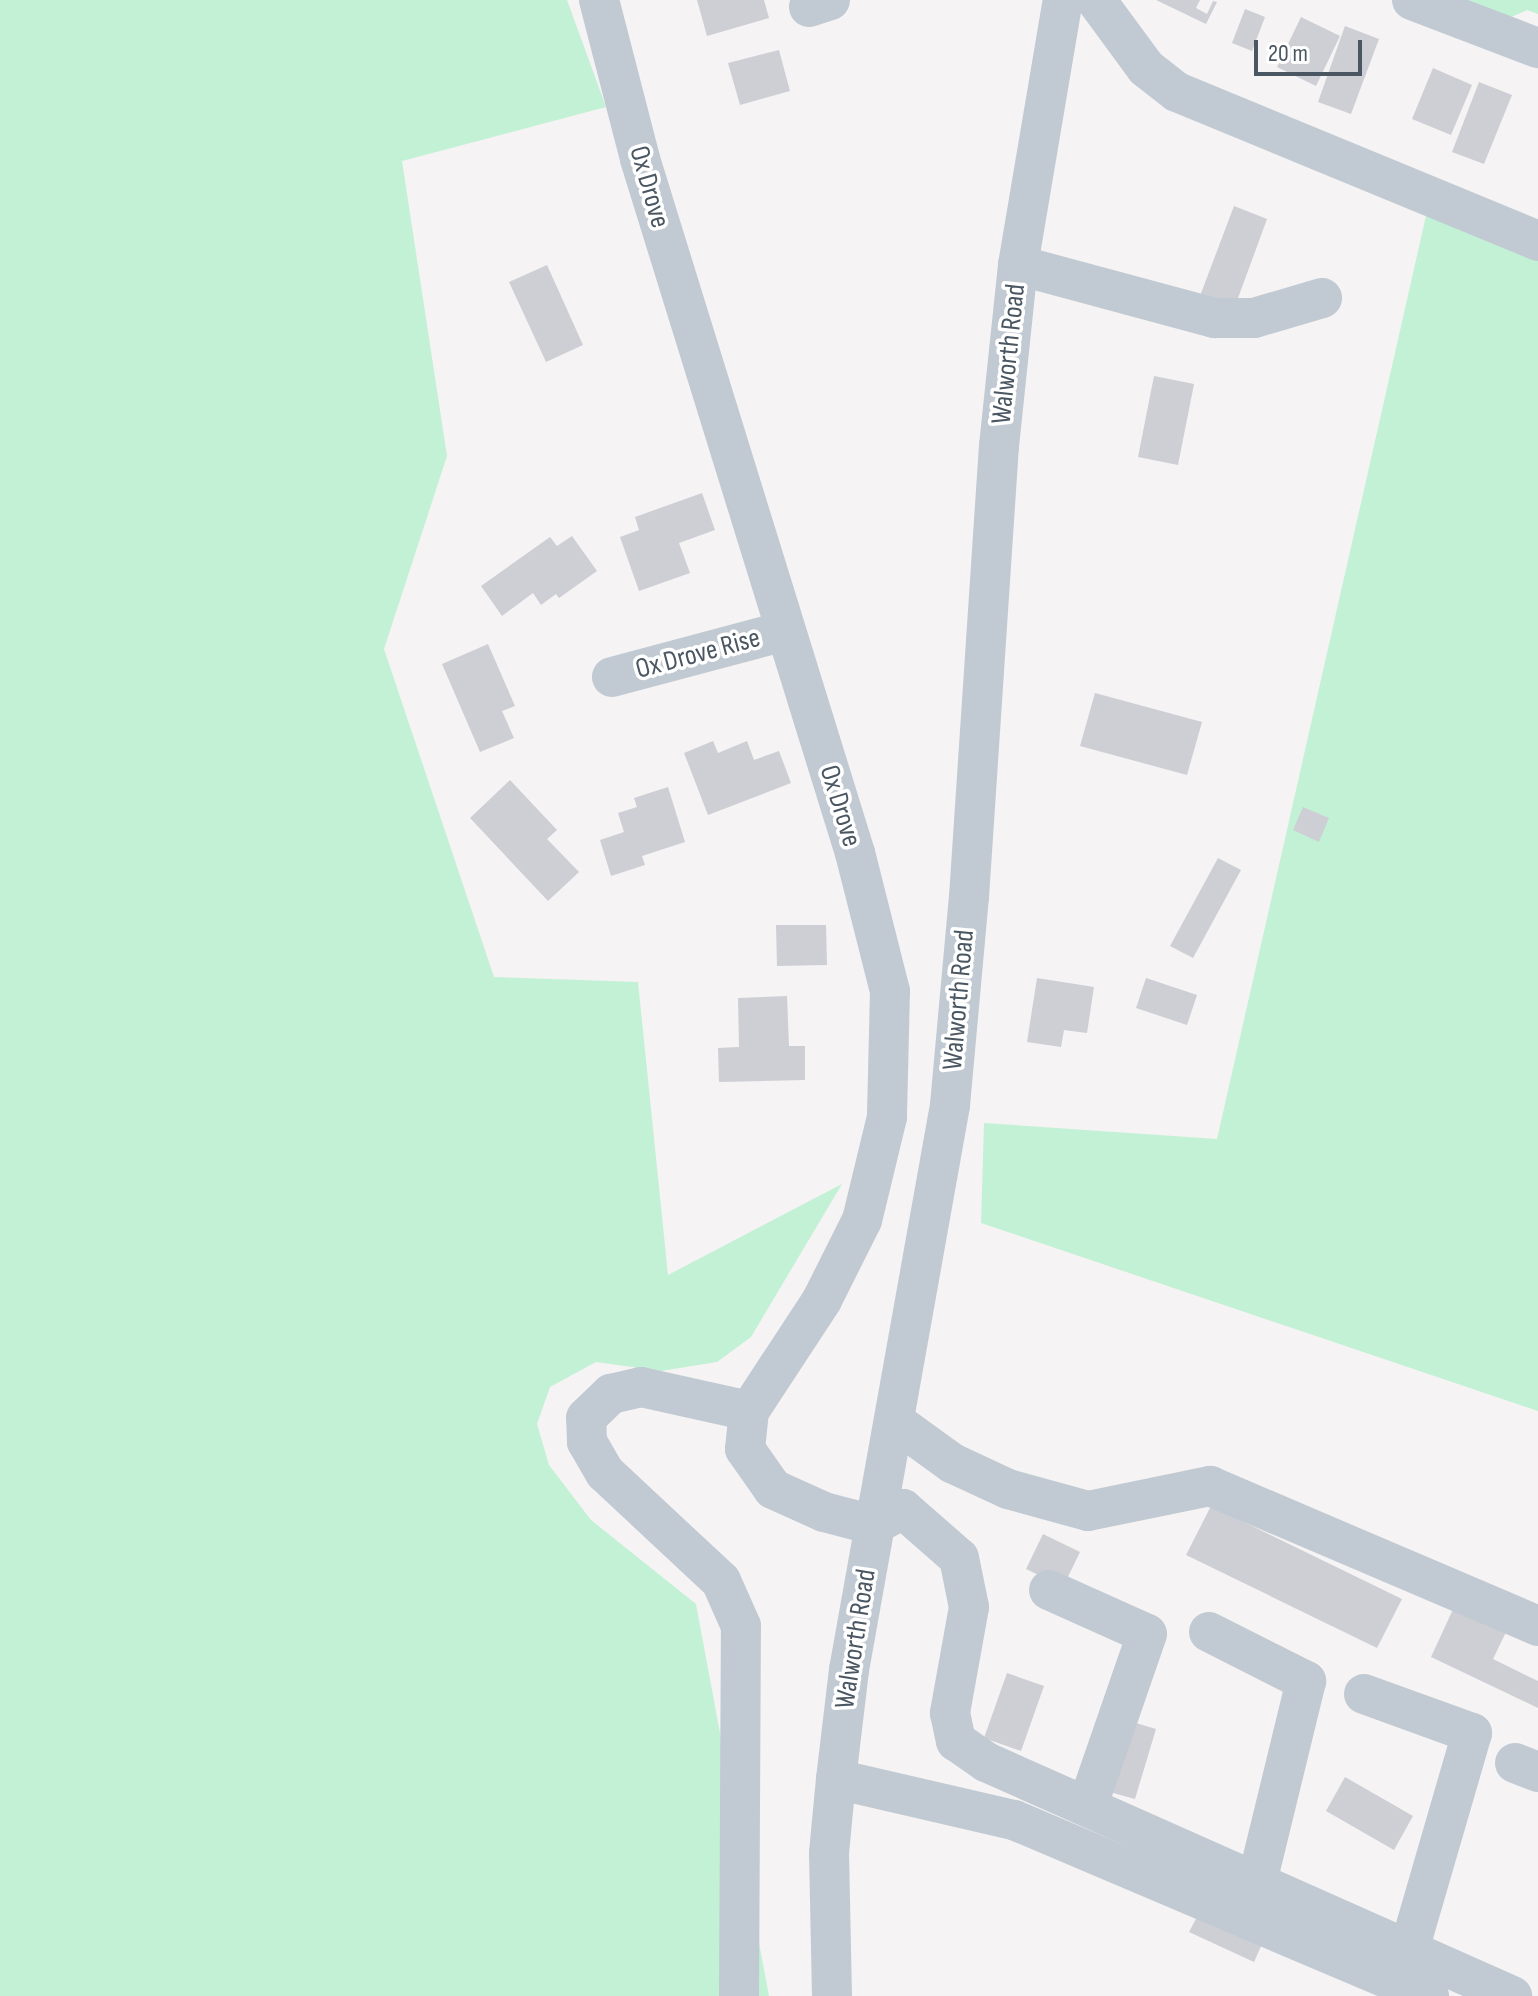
<!DOCTYPE html>
<html>
<head>
<meta charset="utf-8">
<style>
  body { margin:0 }
  #map { position:relative; width:1538px; height:1996px; overflow:hidden; background:#f5f3f3; font-family:"Sofia Sans Condensed",sans-serif }
  div>[style] { position:absolute }
  [style*='--x'] { left:calc(var(--x)*1px); top:calc(var(--y)*1px); width:calc(var(--w)*1px); rotate:calc(var(--a)*1deg) }
  .green>* { inset:0; background:#c3f1d5 }
  .building>* { inset:0; background:#cdcfd5 }
  .minor>* { height:40px; margin:-20px; padding:0 20px; transform-origin:20px; border-radius:20px; background:#c1cad2 }
  span { translate:-50% -50%; white-space:nowrap; text-align:center; line-height:1.15; -webkit-text-stroke:7px #fff; paint-order:stroke }
  .street-label { font-size:28px; color:#4a5661 }
  .scale { position:absolute; left:1254px; top:40px; width:108px; height:36px; box-sizing:border-box; border:4px solid #4a5661; border-top:0; padding-left:10px; font-size:24px; line-height:28px; white-space:nowrap; color:#4a5661; -webkit-text-stroke:6px #fff; paint-order:stroke }
</style>
</head>
<body>
<div id="map">
  <div class="green">
    <div style="clip-path:polygon(0 0,567px 0,606px 107px,402px 161px,447px 456px,384px 649px,494px 977px,638px 982px,668px 1275px,842px 1184px,751px 1337px,717px 1362px,661px 1371px,596px 1362px,550px 1387px,537px 1424px,549px 1465px,591px 1520px,696px 1604px,769px 1996px,0 1996px)"></div>
    <div style="clip-path:polygon(1466px 0,1538px 0,1538px 14px,1527px 10px,1509px 18px)"></div>
    <div style="clip-path:polygon(1428px 207px,1538px 249px,1538px 1411px,981px 1223px,984px 1123px,1217px 1139px)"></div>
  </div>
  <div class="building">
    <div style="clip-path:polygon(697px 0,764px 0,769px 18px,707px 36px)"></div>
    <div style="clip-path:polygon(1156px 0,1200px 0,1196px 8px,1207px 14px,1213px 1px,1217px 2px,1206px 24px)"></div>
    <div style="clip-path:polygon(1245px 9px,1265px 17px,1252px 51px,1232px 43px)"></div>
    <div style="clip-path:polygon(1301px 17px,1340px 36px,1316px 86px,1277px 67px)"></div>
    <div style="clip-path:polygon(1345px 26px,1379px 39px,1351px 114px,1318px 102px)"></div>
    <div style="clip-path:polygon(779px 50px,790px 91px,740px 105px,728px 63px)"></div>
    <div style="clip-path:polygon(1433px 68px,1472px 85px,1451px 135px,1412px 119px)"></div>
    <div style="clip-path:polygon(1479px 82px,1512px 95px,1484px 164px,1452px 152px)"></div>
    <div style="clip-path:polygon(1234px 206px,1267px 219px,1234px 309px,1200px 296px)"></div>
    <div style="clip-path:polygon(547px 265px,583px 345px,546px 362px,509px 282px)"></div>
    <div style="clip-path:polygon(1154px 376px,1194px 384px,1178px 465px,1138px 457px)"></div>
    <div style="clip-path:polygon(702px 493px,715px 530px,679px 543px,690px 573px,639px 591px,620px 537px,639px 530px,635px 517px)"></div>
    <div style="clip-path:polygon(572px 536px,597px 571px,559px 598px,556px 594px,541px 605px,533px 593px,502px 616px,481px 586px,550px 537px,557px 546px)"></div>
    <div style="clip-path:polygon(488px 644px,515px 706px,502px 711px,514px 738px,480px 752px,442px 664px)"></div>
    <div style="clip-path:polygon(1095px 693px,1202px 722px,1187px 775px,1080px 746px)"></div>
    <div style="clip-path:polygon(713px 741px,718px 753px,747px 741px,754px 760px,779px 751px,791px 783px,708px 815px,684px 753px)"></div>
    <div style="clip-path:polygon(510px 780px,557px 830px,547px 839px,579px 872px,548px 901px,470px 818px)"></div>
    <div style="clip-path:polygon(668px 787px,685px 842px,642px 856px,645px 865px,611px 876px,600px 840px,624px 832px,618px 813px,637px 807px,634px 798px)"></div>
    <div style="clip-path:polygon(1303px 807px,1329px 818px,1319px 842px,1293px 830px)"></div>
    <div style="clip-path:polygon(1218px 858px,1241px 870px,1193px 958px,1170px 946px)"></div>
    <div style="clip-path:polygon(776px 925px,826px 925px,827px 965px,777px 966px)"></div>
    <div style="clip-path:polygon(1037px 978px,1094px 987px,1087px 1033px,1064px 1030px,1061px 1047px,1027px 1042px)"></div>
    <div style="clip-path:polygon(1146px 978px,1197px 995px,1187px 1025px,1136px 1008px)"></div>
    <div style="clip-path:polygon(787px 996px,789px 1046px,805px 1046px,805px 1080px,719px 1082px,718px 1048px,739px 1047px,738px 998px)"></div>
    <div style="clip-path:polygon(1211px 1506px,1402px 1599px,1377px 1648px,1186px 1555px)"></div>
    <div style="clip-path:polygon(1043px 1534px,1080px 1552px,1063px 1587px,1026px 1569px)"></div>
    <div style="clip-path:polygon(1455px 1605px,1507px 1630px,1493px 1659px,1538px 1681px,1538px 1708px,1431px 1657px)"></div>
    <div style="clip-path:polygon(1007px 1673px,1044px 1686px,1021px 1751px,984px 1738px)"></div>
    <div style="clip-path:polygon(1126px 1720px,1156px 1729px,1135px 1799px,1106px 1791px)"></div>
    <div style="clip-path:polygon(1345px 1777px,1413px 1816px,1394px 1850px,1326px 1811px)"></div>
    <div style="clip-path:polygon(1198px 1915px,1262px 1944px,1254px 1962px,1189px 1932px)"></div>
  </div>
  <div class="minor">
    <div style="--x:599;--y:0;--w:164;--a:75.5"></div>
    <div style="--x:640;--y:159;--w:727;--a:72.79"></div>
    <div style="--x:855;--y:853;--w:142;--a:75.8"></div>
    <div style="--x:890;--y:991;--w:126;--a:91.4"></div>
    <div style="--x:887;--y:1117;--w:106;--a:103.6"></div>
    <div style="--x:862;--y:1220;--w:89;--a:116.6"></div>
    <div style="--x:822;--y:1300;--w:133;--a:123.3"></div>
    <div style="--x:749;--y:1411;--w:38;--a:96"></div>
    <div style="--x:745;--y:1449;--w:49;--a:55"></div>
    <div style="--x:773;--y:1489;--w:56;--a:24.3"></div>
    <div style="--x:824;--y:1512;--w:52;--a:14.6"></div>
    <div style="--x:874;--y:1525;--w:33;--a:-29"></div>
    <div style="--x:903;--y:1509;--w:74;--a:41.2"></div>
    <div style="--x:959;--y:1558;--w:50;--a:78.5"></div>
    <div style="--x:969;--y:1607;--w:108;--a:100.2"></div>
    <div style="--x:950;--y:1713;--w:29;--a:78"></div>
    <div style="--x:956;--y:1741;--w:37;--a:35"></div>
    <div style="--x:986;--y:1762;--w:576;--a:23.98"></div>
    <div style="--x:1096;--y:0;--w:84;--a:53.7"></div>
    <div style="--x:1146;--y:68;--w:39;--a:38"></div>
    <div style="--x:1177;--y:92;--w:391;--a:22.4"></div>
    <div style="--x:1412;--y:0;--w:135;--a:20.9"></div>
    <div style="--x:809;--y:7;--w:22;--a:-18"></div>
    <div style="--x:1018;--y:265;--w:204;--a:15.1"></div>
    <div style="--x:1215;--y:318;--w:39;--a:0"></div>
    <div style="--x:1254;--y:318;--w:71;--a:-16.4"></div>
    <div style="--x:612;--y:677;--w:179;--a:-14.9"></div>
    <div style="--x:894;--y:1421;--w:72;--a:35.9"></div>
    <div style="--x:952;--y:1463;--w:62;--a:24.9"></div>
    <div style="--x:1008;--y:1489;--w:83;--a:15.4"></div>
    <div style="--x:1088;--y:1511;--w:125;--a:-11.6"></div>
    <div style="--x:1210;--y:1486;--w:357;--a:23.1"></div>
    <div style="--x:1049;--y:1590;--w:107;--a:24.2"></div>
    <div style="--x:1147;--y:1634;--w:180;--a:109.1"></div>
    <div style="--x:1209;--y:1632;--w:109;--a:26.8"></div>
    <div style="--x:1306;--y:1681;--w:207;--a:103.7"></div>
    <div style="--x:1364;--y:1694;--w:115;--a:19.9"></div>
    <div style="--x:1472;--y:1733;--w:226;--a:106.2"></div>
    <div style="--x:1515;--y:1763;--w:25;--a:21"></div>
    <div style="--x:836;--y:1779;--w:183;--a:13"></div>
    <div style="--x:1014;--y:1820;--w:451;--a:23"></div>
    <div style="--x:739;--y:1996;--w:370;--a:-89.7"></div>
    <div style="--x:741;--y:1626;--w:49;--a:-114"></div>
    <div style="--x:721;--y:1581;--w:158;--a:-137"></div>
    <div style="--x:605;--y:1473;--w:36;--a:-120"></div>
    <div style="--x:587;--y:1442;--w:24;--a:-92"></div>
    <div style="--x:586;--y:1418;--w:35;--a:-44"></div>
    <div style="--x:611;--y:1394;--w:31;--a:-13"></div>
    <div style="--x:641;--y:1387;--w:111;--a:12.5"></div>
    <div style="--x:832;--y:1996;--w:143;--a:-91.2"></div>
    <div style="--x:829;--y:1853;--w:74;--a:-84.6"></div>
    <div style="--x:836;--y:1779;--w:110;--a:-83.2"></div>
    <div style="--x:849;--y:1670;--w:574;--a:-79.86"></div>
    <div style="--x:950;--y:1105;--w:209;--a:-84.8"></div>
    <div style="--x:969;--y:897;--w:452;--a:-86.2"></div>
    <div style="--x:999;--y:446;--w:182;--a:-84"></div>
    <div style="--x:1018;--y:265;--w:269;--a:-80.4"></div>
  </div>
  <div class="street-label">
    <span style="left:649px;top:187px;rotate:74deg">Ox Drove</span>
    <span style="left:1009px;top:354px;rotate:-84deg">Walworth Road</span>
    <span style="left:698px;top:654px;rotate:-15deg">Ox Drove Rise</span>
    <span style="left:840px;top:806px;rotate:73deg">Ox Drove</span>
    <span style="left:959px;top:1000px;rotate:-85deg">Walworth Road</span>
    <span style="left:856px;top:1639px;rotate:-81deg">Walworth Road</span>
  </div>
  <div class="scale">20 m</div>
</div>
</body>
</html>
